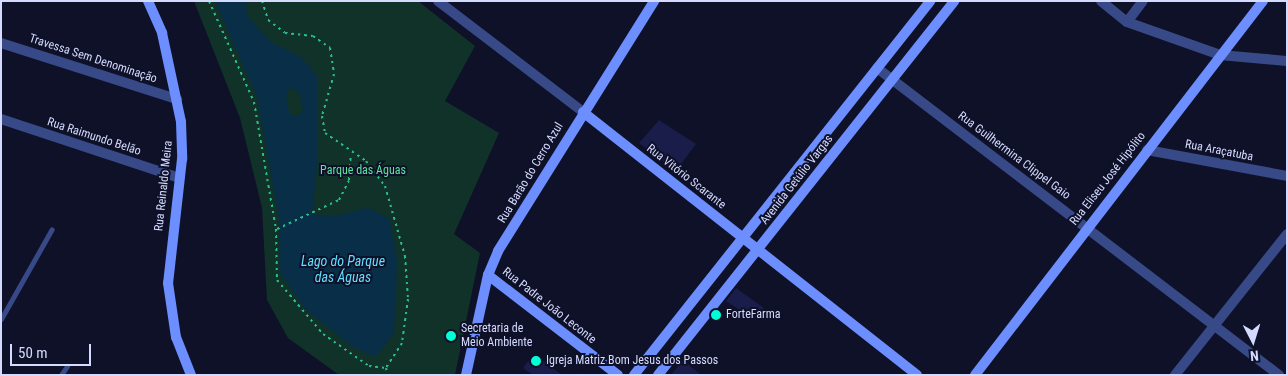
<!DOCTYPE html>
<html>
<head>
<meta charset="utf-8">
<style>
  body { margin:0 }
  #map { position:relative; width:1288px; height:376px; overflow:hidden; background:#0e1128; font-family:"Roboto Condensed",sans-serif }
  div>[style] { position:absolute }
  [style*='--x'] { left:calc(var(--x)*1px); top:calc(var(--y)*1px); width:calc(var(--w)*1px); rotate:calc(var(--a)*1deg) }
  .green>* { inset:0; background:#113228 }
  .water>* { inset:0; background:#082f47 }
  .building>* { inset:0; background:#1a1c49 }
  .path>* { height:2px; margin-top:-1px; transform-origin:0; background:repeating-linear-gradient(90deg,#2abe8f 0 2.5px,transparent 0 6.5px) }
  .lane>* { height:5px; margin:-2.5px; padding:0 2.5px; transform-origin:2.5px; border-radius:2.5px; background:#384988 }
  .street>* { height:10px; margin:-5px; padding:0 5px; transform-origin:5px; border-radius:5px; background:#384988 }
  .secondary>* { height:10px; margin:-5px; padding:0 5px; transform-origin:5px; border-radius:5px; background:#6c8eff }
  .dots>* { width:14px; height:14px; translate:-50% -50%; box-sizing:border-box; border:2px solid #0e1128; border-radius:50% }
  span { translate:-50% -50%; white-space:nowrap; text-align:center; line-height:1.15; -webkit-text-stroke:4px #0e1128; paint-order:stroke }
  .street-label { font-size:12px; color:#d5dbff }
  .park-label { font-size:12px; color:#5be59f }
  .poi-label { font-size:12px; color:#d5dbff }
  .left { translate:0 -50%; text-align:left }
  .water-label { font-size:14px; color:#63dfff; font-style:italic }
  .frame { position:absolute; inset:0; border:2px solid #d5dbff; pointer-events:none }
  .north { position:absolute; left:1228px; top:316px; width:50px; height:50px; -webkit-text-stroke:4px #0e1128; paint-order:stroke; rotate:175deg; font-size:14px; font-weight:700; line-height:20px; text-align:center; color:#d5dbff }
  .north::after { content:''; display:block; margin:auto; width:18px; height:22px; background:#d5dbff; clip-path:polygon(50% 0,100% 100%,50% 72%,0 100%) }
  .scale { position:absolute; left:10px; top:344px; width:81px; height:22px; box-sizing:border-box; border:2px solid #d5dbff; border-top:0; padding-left:6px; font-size:15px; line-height:18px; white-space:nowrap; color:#d5dbff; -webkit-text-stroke:4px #0e1128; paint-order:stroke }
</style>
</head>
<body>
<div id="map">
  <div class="green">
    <div style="clip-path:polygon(194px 1px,418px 1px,475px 46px,445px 101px,499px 133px,454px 234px,480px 253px,455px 375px,339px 375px,288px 338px,267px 300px,262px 208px,240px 118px)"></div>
  </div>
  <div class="water">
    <div style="clip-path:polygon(evenodd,215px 1px,246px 1px,247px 16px,271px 42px,301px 57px,317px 76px,317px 169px,312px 214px,334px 216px,368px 208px,389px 218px,397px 258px,396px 311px,393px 335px,375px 357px,353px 347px,305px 309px,280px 273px,279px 219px,257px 97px,215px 1px,290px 87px,300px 93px,303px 111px,297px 117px,289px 113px,286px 95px,290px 87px)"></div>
  </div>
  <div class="building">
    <div style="clip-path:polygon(659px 120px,696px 144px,676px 171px,639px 143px)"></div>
    <div style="clip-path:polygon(736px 288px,764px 308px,755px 320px,726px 301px)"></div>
    <div style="clip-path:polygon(534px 354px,562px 375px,533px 375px,523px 368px)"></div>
    <div style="clip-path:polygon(683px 360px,701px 375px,671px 375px)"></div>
  </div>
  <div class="path">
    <div style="--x:209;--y:1;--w:111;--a:66"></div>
    <div style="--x:254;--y:102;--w:129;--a:80.2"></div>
    <div style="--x:276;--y:229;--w:51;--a:88.9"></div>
    <div style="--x:277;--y:280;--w:71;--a:49.6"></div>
    <div style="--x:323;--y:334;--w:56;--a:34.8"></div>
    <div style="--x:369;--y:366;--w:17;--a:7"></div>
    <div style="--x:262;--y:1;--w:20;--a:72"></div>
    <div style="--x:268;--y:20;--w:21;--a:37"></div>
    <div style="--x:285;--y:33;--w:28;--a:6"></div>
    <div style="--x:313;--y:36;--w:21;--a:35"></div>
    <div style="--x:330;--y:48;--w:26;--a:81"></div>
    <div style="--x:334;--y:74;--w:44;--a:105.9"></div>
    <div style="--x:322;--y:116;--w:17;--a:80"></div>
    <div style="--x:325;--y:133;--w:50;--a:34.3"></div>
    <div style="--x:366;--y:161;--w:31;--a:53"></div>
    <div style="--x:385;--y:186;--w:73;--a:74.1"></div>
    <div style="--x:405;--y:256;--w:43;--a:86"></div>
    <div style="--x:408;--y:299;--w:44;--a:97.8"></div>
    <div style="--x:402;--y:343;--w:30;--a:123"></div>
    <div style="--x:386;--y:368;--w:7;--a:74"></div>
    <div style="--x:277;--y:229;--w:68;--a:-25.1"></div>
    <div style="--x:339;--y:200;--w:22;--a:-63"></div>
    <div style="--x:349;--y:180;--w:26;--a:-86"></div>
  </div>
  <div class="lane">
    <div style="--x:1;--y:319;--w:103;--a:-60.5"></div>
    <div style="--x:61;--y:375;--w:11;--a:-56"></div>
  </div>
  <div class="street">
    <div style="--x:438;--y:1;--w:183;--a:37.4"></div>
    <div style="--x:1101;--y:1;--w:33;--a:39"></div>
    <div style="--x:1127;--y:22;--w:99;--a:19.5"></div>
    <div style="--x:1220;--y:55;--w:67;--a:5.1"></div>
    <div style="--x:1127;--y:22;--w:26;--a:-53"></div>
    <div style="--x:1;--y:43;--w:185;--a:17.7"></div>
    <div style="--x:877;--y:68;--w:506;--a:37.37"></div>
    <div style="--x:1;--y:119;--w:188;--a:18.3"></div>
    <div style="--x:1147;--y:150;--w:142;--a:10.5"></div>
    <div style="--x:1175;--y:375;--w:180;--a:-51.5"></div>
  </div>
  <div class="secondary">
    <div style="--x:148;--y:1;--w:35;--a:66"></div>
    <div style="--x:162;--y:33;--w:91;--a:77.9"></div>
    <div style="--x:181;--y:122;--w:37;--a:88"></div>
    <div style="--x:182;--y:159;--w:125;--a:96.4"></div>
    <div style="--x:168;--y:283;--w:55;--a:81.6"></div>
    <div style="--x:176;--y:337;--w:41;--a:68.5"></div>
    <div style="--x:583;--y:112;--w:425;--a:38.2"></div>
    <div style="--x:488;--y:275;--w:164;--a:37.6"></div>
    <div style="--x:466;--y:375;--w:102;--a:-77.6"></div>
    <div style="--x:488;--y:275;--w:26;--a:-67"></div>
    <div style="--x:498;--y:251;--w:295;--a:-58"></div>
    <div style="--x:634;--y:375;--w:477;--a:-51.6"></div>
    <div style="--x:658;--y:375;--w:477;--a:-51.6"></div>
    <div style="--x:975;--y:375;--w:472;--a:-52.4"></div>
  </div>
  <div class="dots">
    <div style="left:716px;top:315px;background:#01ffd7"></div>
    <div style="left:451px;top:336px;background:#01ffd7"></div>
    <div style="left:536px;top:361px;background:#01ffd7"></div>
  </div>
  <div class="street-label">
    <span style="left:93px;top:59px;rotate:18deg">Travessa Sem Denominação</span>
    <span style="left:94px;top:137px;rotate:18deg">Rua Raimundo Belão</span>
    <span style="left:1219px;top:151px;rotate:11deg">Rua Araçatuba</span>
    <span style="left:1014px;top:156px;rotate:37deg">Rua Guilhermina Clippel Gaio</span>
    <span style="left:531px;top:173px;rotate:-59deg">Rua Barão do Cerro Azul</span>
    <span style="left:686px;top:177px;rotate:38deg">Rua Vitório Scarante</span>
    <span style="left:1108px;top:179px;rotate:-52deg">Rua Eliseu José Hipólito</span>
    <span style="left:797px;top:180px;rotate:-52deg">Avenida Getúlio Vargas</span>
    <span style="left:164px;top:186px;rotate:-84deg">Rua Reinaldo Meira</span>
    <span style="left:549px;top:306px;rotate:38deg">Rua Padre João Leconte</span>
  </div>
  <div class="park-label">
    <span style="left:363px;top:171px">Parque das Águas</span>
  </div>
  <div class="poi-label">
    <span class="left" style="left:726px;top:315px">ForteFarma</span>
    <span class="left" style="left:461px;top:336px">Secretaria de<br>Meio Ambiente</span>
    <span class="left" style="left:546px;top:361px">Igreja Matriz Bom Jesus dos Passos</span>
  </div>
  <div class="water-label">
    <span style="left:343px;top:269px">Lago do Parque<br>das Águas</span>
  </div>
  <div class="frame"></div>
  <div class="north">N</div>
  <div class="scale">50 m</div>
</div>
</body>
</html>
